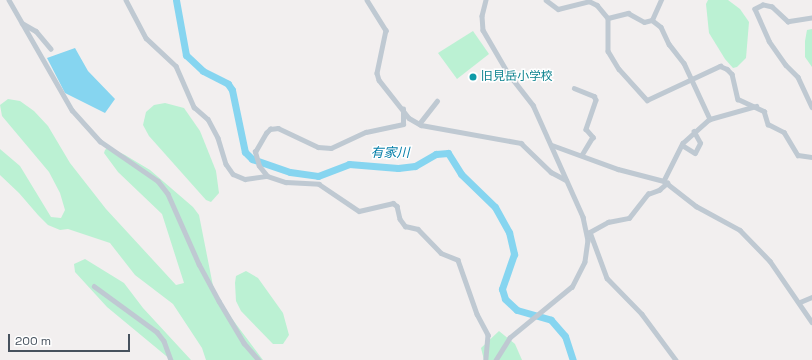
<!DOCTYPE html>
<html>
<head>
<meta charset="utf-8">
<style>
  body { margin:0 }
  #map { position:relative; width:812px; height:360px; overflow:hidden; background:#f2efef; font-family:"Space Grotesk","Noto Sans JP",sans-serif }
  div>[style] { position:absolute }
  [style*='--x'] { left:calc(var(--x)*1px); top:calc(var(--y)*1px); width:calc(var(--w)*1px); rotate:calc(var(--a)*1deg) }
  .green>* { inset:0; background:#bbf1d3 }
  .water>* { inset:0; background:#86d5f0 }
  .river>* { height:7px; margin:-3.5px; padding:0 3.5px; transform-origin:3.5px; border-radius:3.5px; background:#86d5f0 }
  .minor>* { height:4.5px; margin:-2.25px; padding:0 2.25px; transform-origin:2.25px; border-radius:2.25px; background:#bfc9d2 }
  .dots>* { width:11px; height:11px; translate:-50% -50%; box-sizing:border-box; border:2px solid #fff; border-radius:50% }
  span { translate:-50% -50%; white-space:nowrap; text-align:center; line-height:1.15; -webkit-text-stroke:3px #fff; paint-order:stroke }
  .culture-label { font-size:12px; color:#0d838f }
  .left { translate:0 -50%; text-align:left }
  .water-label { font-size:13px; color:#067fa9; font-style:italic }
  .scale { position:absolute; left:8px; top:334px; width:122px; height:18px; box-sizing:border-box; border:2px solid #46515d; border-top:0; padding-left:5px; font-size:12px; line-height:14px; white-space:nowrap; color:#46515d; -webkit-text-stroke:3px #fff; paint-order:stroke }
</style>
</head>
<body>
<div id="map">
  <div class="green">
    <div style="clip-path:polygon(708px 0,728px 0,740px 9px,749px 22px,746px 58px,737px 67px,733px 68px,725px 59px,709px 33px,706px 4px)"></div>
    <div style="clip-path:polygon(812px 29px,812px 67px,805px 57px,805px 41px,807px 30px)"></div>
    <div style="clip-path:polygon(473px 31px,489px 54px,457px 79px,438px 53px)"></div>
    <div style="clip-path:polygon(8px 99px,20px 101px,34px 111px,48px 126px,70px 163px,106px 209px,176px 285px,184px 283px,162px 214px,118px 172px,104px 153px,105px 150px,108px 147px,125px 155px,150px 170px,193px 207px,199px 215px,215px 296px,263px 360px,206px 360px,202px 348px,173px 304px,135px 275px,110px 243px,68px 229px,60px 230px,48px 225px,38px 215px,19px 193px,0 175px,0 149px,20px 166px,51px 217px,61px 218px,65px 210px,60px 193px,49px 172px,2px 116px,0 105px)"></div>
    <div style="clip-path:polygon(165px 103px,184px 108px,200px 131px,216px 171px,219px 193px,211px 202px,206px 200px,149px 136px,143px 125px,146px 112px,154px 105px)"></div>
    <div style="clip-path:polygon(85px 259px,124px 283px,143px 308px,191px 360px,171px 360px,107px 307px,75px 272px,74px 264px)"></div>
    <div style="clip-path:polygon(246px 271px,258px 278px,283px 313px,289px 335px,283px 344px,273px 344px,241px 311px,236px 301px,235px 283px,236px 276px)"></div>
    <div style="clip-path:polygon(499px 331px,515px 344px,522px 360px,484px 360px,481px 348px)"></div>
  </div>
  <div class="water">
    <div style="clip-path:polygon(75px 48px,88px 71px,115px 99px,105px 113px,65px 93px,47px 58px)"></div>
  </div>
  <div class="river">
    <div style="--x:176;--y:0;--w:56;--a:79.7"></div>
    <div style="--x:186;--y:55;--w:23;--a:43"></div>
    <div style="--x:203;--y:71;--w:28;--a:27"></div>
    <div style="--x:228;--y:84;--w:7;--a:56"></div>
    <div style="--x:232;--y:90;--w:63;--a:78.2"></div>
    <div style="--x:245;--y:152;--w:10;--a:45"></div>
    <div style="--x:252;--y:159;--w:40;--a:18.9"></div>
    <div style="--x:290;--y:172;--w:28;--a:8"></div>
    <div style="--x:318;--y:176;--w:33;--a:-21"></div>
    <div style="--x:349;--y:164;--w:49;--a:4.7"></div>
    <div style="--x:398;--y:168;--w:17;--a:-7"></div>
    <div style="--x:415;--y:166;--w:24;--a:-30"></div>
    <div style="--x:436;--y:154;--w:12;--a:-5"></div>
    <div style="--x:448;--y:153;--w:25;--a:58"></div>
    <div style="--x:461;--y:174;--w:47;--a:44.1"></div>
    <div style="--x:495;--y:207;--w:29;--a:61"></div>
    <div style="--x:509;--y:232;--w:23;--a:77"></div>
    <div style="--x:514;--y:254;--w:37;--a:109"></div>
    <div style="--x:502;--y:289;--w:10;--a:73"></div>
    <div style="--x:505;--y:299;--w:16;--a:43"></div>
    <div style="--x:517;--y:310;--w:35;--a:16"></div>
    <div style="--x:551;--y:320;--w:21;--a:49"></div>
    <div style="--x:565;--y:336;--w:25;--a:72"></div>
  </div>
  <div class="minor">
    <div style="--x:9;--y:0;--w:127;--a:60.2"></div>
    <div style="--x:72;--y:110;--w:42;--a:47.9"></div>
    <div style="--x:100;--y:141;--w:70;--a:34.6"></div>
    <div style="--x:158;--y:181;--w:16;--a:52"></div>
    <div style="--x:168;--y:194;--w:77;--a:66.1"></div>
    <div style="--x:199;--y:264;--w:42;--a:61.6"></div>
    <div style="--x:219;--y:301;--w:49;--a:59.2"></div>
    <div style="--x:244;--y:343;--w:23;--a:49"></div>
    <div style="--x:126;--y:0;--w:43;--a:62.2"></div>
    <div style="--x:146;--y:38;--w:41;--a:43"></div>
    <div style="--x:176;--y:66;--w:45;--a:66.3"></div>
    <div style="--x:194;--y:107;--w:18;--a:41"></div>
    <div style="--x:208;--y:119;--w:21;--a:62"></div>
    <div style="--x:218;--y:138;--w:27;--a:73"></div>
    <div style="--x:226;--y:164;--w:12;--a:55"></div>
    <div style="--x:233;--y:174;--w:13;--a:23"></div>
    <div style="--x:245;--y:179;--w:22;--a:-8"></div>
    <div style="--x:267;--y:176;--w:20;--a:18"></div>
    <div style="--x:286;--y:182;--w:33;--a:3"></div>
    <div style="--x:319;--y:184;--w:48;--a:34"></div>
    <div style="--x:359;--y:211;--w:35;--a:-13"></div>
    <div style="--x:393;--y:203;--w:5;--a:37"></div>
    <div style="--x:397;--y:206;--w:13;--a:77"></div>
    <div style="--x:400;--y:219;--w:9;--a:54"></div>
    <div style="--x:405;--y:226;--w:13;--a:13"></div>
    <div style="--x:418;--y:229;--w:33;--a:46"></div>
    <div style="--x:441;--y:253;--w:18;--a:22"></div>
    <div style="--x:458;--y:260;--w:57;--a:70.6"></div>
    <div style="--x:477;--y:314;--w:24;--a:62"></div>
    <div style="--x:488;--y:335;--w:25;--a:95"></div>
    <div style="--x:367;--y:0;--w:36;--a:58"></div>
    <div style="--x:386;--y:30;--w:44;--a:101.8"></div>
    <div style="--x:377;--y:73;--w:7;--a:74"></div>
    <div style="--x:379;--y:80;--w:48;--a:51.7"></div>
    <div style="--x:409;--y:118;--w:14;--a:30"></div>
    <div style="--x:421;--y:125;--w:102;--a:10.2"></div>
    <div style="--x:521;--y:143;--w:42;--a:44"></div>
    <div style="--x:551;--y:172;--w:17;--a:28"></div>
    <div style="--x:486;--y:0;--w:16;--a:104"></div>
    <div style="--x:482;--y:16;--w:14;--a:86"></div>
    <div style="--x:483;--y:30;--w:50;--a:59.8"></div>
    <div style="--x:508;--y:73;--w:41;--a:52"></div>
    <div style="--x:533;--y:105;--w:123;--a:65.9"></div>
    <div style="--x:583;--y:217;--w:24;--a:78"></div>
    <div style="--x:588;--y:240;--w:22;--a:98"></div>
    <div style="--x:585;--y:262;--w:28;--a:117"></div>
    <div style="--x:572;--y:287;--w:80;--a:140.6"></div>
    <div style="--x:510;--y:338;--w:26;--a:122"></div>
    <div style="--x:546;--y:0;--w:15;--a:37"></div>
    <div style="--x:558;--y:9;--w:32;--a:-14"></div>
    <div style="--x:589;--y:1;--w:9;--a:27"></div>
    <div style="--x:597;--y:5;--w:17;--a:50"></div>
    <div style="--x:608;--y:18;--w:21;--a:-14"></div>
    <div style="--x:628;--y:13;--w:18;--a:29"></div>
    <div style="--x:644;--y:22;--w:8;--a:-14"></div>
    <div style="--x:608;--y:18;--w:33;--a:90"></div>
    <div style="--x:608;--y:51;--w:21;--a:59"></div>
    <div style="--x:619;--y:69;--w:42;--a:47.9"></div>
    <div style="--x:647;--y:100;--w:81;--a:-25"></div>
    <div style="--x:720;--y:66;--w:8;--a:23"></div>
    <div style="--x:727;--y:69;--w:7;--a:45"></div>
    <div style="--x:732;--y:74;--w:26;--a:77"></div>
    <div style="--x:738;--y:99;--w:29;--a:25"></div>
    <div style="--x:764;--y:111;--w:14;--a:73"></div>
    <div style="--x:768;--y:124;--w:18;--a:27"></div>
    <div style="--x:784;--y:132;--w:27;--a:59"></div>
    <div style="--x:798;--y:155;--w:14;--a:8"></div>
    <div style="--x:812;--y:18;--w:24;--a:171"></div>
    <div style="--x:788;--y:22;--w:22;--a:-137"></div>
    <div style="--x:772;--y:7;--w:9;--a:-167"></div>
    <div style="--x:763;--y:5;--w:9;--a:153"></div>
    <div style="--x:755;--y:9;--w:35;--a:66"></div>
    <div style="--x:769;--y:41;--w:29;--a:55"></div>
    <div style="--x:786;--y:65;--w:17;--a:45"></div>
    <div style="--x:798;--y:77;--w:33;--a:65"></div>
    <div style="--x:652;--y:20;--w:11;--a:38"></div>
    <div style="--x:661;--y:27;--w:19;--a:65"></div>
    <div style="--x:669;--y:44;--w:24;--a:52"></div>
    <div style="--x:684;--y:63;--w:62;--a:65.1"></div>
    <div style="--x:710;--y:119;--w:36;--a:138"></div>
    <div style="--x:683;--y:143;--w:42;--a:116.6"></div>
    <div style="--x:652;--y:20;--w:22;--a:-66"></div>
    <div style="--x:22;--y:23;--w:16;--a:30"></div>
    <div style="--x:36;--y:31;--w:23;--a:50"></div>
    <div style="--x:574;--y:88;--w:22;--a:22"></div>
    <div style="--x:594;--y:96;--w:4;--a:63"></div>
    <div style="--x:596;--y:100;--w:31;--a:109"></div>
    <div style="--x:586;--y:129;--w:11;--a:49"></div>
    <div style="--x:593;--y:137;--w:21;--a:121"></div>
    <div style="--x:710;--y:119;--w:48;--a:-15.8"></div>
    <div style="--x:419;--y:124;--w:29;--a:-52"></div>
    <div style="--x:552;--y:145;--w:70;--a:20"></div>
    <div style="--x:618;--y:169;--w:48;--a:14.6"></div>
    <div style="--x:664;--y:181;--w:41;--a:38"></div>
    <div style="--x:696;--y:206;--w:50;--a:28.6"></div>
    <div style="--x:740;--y:230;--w:43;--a:45.9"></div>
    <div style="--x:770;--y:261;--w:74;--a:55.5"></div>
    <div style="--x:682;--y:145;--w:15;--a:32"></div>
    <div style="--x:695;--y:153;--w:11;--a:-63"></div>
    <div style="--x:700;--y:143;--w:13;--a:-119"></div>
    <div style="--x:267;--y:176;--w:13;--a:-129"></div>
    <div style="--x:259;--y:166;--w:15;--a:-106"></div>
    <div style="--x:255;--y:152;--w:22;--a:-60"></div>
    <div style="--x:266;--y:133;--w:6;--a:-45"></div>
    <div style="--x:270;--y:129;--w:8;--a:-7"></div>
    <div style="--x:278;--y:128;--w:44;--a:25.4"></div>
    <div style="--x:318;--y:147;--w:13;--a:4"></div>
    <div style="--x:331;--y:148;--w:38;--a:-25"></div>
    <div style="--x:366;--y:132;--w:38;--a:-12"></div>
    <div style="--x:403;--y:124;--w:15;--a:-90"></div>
    <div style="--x:590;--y:232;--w:49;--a:69.7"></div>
    <div style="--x:607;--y:278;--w:50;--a:45.8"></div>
    <div style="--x:642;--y:314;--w:57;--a:53.5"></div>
    <div style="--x:588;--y:233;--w:23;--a:-29"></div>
    <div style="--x:608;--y:222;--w:21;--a:-11"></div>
    <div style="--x:629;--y:218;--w:31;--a:-52"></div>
    <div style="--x:648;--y:194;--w:12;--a:-20"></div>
    <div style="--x:659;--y:190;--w:11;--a:-41"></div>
    <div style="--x:94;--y:286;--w:78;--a:36.1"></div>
    <div style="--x:157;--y:332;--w:11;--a:52"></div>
    <div style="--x:164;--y:341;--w:20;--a:70"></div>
    <div style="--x:800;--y:302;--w:13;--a:-23"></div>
  </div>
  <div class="dots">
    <div style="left:473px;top:77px;background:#0f9aa8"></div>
  </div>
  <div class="culture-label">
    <span class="left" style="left:481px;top:77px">旧見岳小学校</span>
  </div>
  <div class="water-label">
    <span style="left:390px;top:153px">有家川</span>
  </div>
  <div class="scale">200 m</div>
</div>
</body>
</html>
